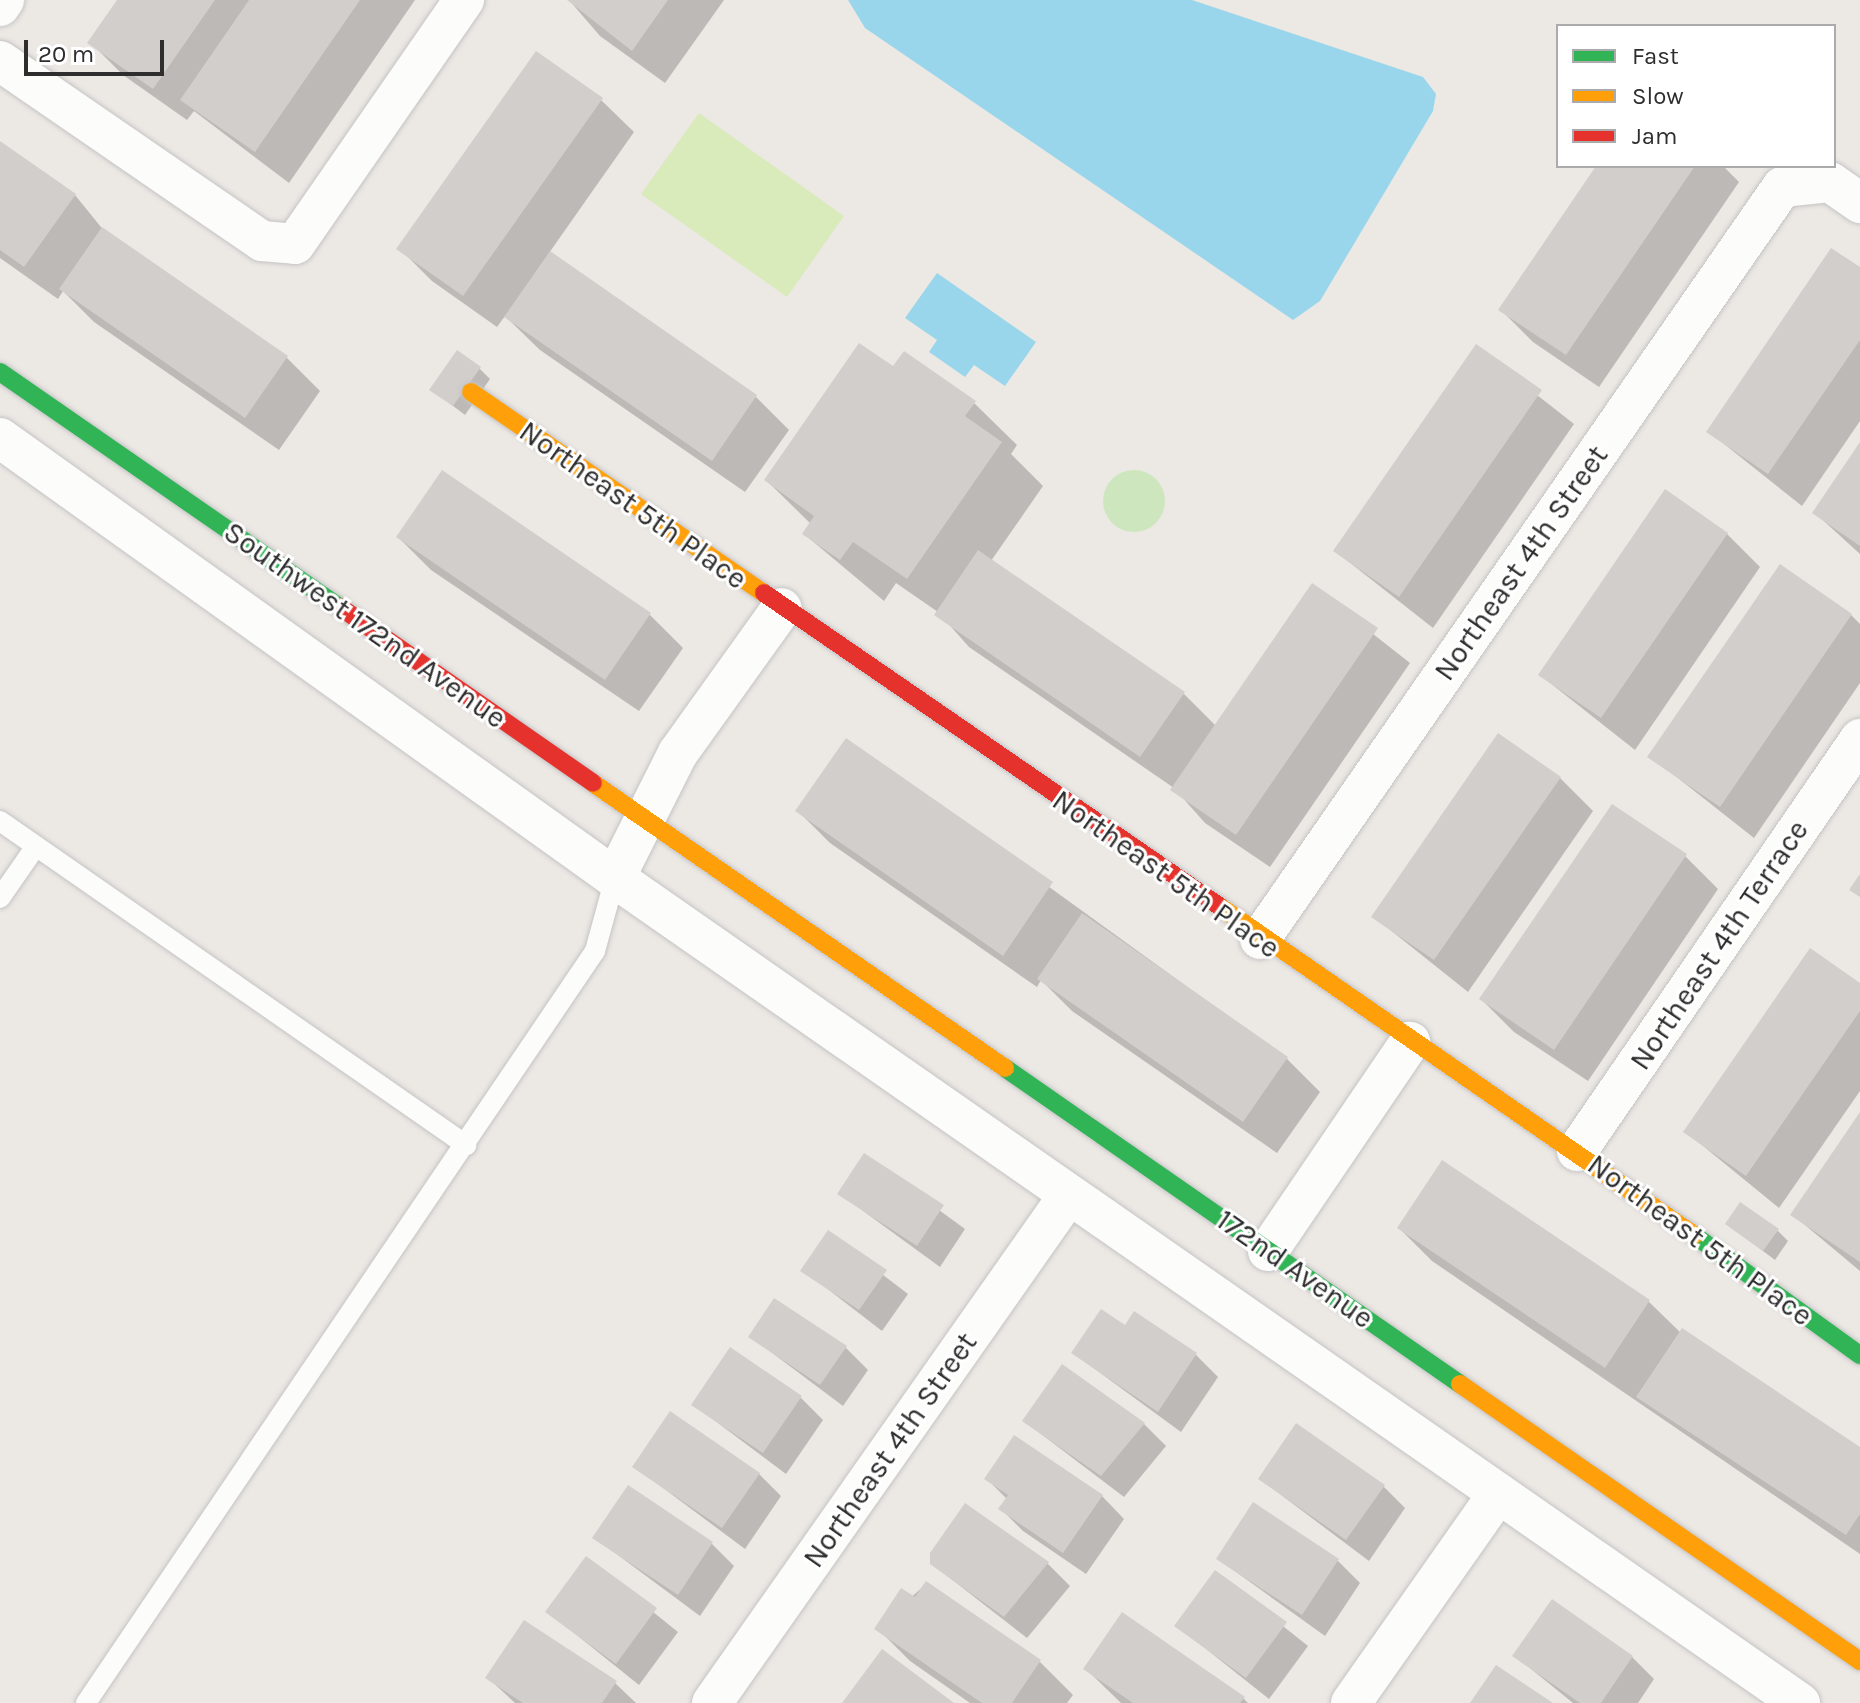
<!DOCTYPE html>
<html>
<head>
<meta charset="utf-8">
<style>
  body { margin:0 }
  #map { position:relative; width:1860px; height:1703px; overflow:hidden; background:#ece8e4; font-family:Karla,sans-serif }
  div>[style] { position:absolute }
  [style*='--x'] { left:calc(var(--x)*1px); top:calc(var(--y)*1px); width:calc(var(--w)*1px); rotate:calc(var(--a)*1deg) }
  .green>* { inset:0; background:#cee6be }
  .round { border-radius:50% }
  .pitch>* { inset:0; background:#d9eabb }
  .water>* { inset:0; background:#99d6ec }
  .shadow>* { inset:0; background:#0003 }
  .building>* { inset:0; background:#d1cecb }
  .roads { filter:drop-shadow(0 0 2px #c5c4c5) drop-shadow(0 0 2px #c5c4c5) }
  .lane>* { height:20px; margin:-10px; padding:0 10px; transform-origin:10px; border-radius:10px; background:#fcfcfb }
  .street>* { height:40px; margin:-20px; padding:0 20px; transform-origin:20px; border-radius:20px; background:#fcfcfb }
  .fast>* { height:18px; margin:-9px; padding:0 9px; transform-origin:9px; border-radius:9px; background:#30b455 }
  .slow>* { height:18px; margin:-9px; padding:0 9px; transform-origin:9px; border-radius:9px; background:#ff9f0a }
  .jam>* { height:18px; margin:-9px; padding:0 9px; transform-origin:9px; border-radius:9px; background:#e5322d }
  span { translate:-50% -50%; white-space:nowrap; text-align:center; line-height:1.15; -webkit-text-stroke:6px #fff; paint-order:stroke }
  .street-label { font-size:30px; color:#2e2e2e }
  .legend { position:absolute; left:1556px; top:24px; width:280px; height:144px; box-sizing:border-box; background:#fff; border:2px solid #ababab; margin:0; padding:10px 14px; list-style:none; font-size:24px; color:#2e2e2e }
  .legend li { display:flex; align-items:center; gap:16px; height:40px }
  .legend b { width:40px; border:2px solid #ababab }
  .scale { position:absolute; left:24px; top:40px; width:140px; height:36px; box-sizing:border-box; border:4px solid #2e2e2e; border-top:0; padding-left:10px; font-size:24px; line-height:28px; white-space:nowrap; color:#2e2e2e; -webkit-text-stroke:6px #fff; paint-order:stroke }
</style>
</head>
<body>
<div id="map">
  <div class="green">
    <div class="round" style="left:1103px;top:470px;width:62px;height:62px"></div>
  </div>
  <div class="pitch">
    <div style="clip-path:polygon(699px 113px,844px 216px,787px 297px,641px 194px)"></div>
  </div>
  <div class="water">
    <div style="clip-path:polygon(848px 0,1192px 0,1423px 77px,1436px 94px,1433px 111px,1320px 301px,1293px 320px,865px 28px)"></div>
    <div style="clip-path:polygon(937px 273px,1036px 342px,1005px 386px,974px 365px,965px 377px,929px 352px,937px 340px,905px 318px)"></div>
  </div>
  <div class="shadow">
    <div style="clip-path:polygon(120px 0,415px 0,289px 183px,194px 111px,187px 120px,123px 75px,90px 42px)"></div>
    <div style="clip-path:polygon(569px 0,724px 0,665px 83px,600px 36px)"></div>
    <div style="clip-path:polygon(601px 100px,634px 132px,549px 253px,756px 397px,789px 430px,745px 492px,540px 350px,505px 316px,497px 327px,432px 281px,399px 248px)"></div>
    <div style="clip-path:polygon(0 143px,75px 195px,105px 232px,287px 358px,320px 391px,279px 450px,94px 322px,63px 291px,58px 299px,0 258px)"></div>
    <div style="clip-path:polygon(1599px 166px,1723px 166px,1739px 182px,1599px 387px,1533px 342px,1500px 309px)"></div>
    <div style="clip-path:polygon(1860px 270px,1860px 421px,1802px 506px,1709px 432px)"></div>
    <div style="clip-path:polygon(1476px 347px,1574px 424px,1433px 628px,1335px 551px)"></div>
    <div style="clip-path:polygon(479px 368px,490px 379px,465px 415px,432px 390px)"></div>
    <div style="clip-path:polygon(893px 369px,974px 403px,1017px 445px,1011px 454px,1043px 486px,991px 561px,1184px 694px,1216px 726px,1312px 586px,1410px 663px,1270px 867px,1205px 823px,1174px 788px,969px 647px,938px 612px,896px 583px,884px 601px,804px 534px,811px 524px,766px 480px)"></div>
    <div style="clip-path:polygon(1860px 445px,1860px 554px,1814px 512px)"></div>
    <div style="clip-path:polygon(1727px 534px,1760px 567px,1635px 750px,1540px 675px)"></div>
    <div style="clip-path:polygon(398px 537px,650px 615px,683px 648px,639px 711px,431px 570px)"></div>
    <div style="clip-path:polygon(1851px 615px,1860px 624px,1860px 683px,1754px 838px,1650px 756px)"></div>
    <div style="clip-path:polygon(846px 740px,1287px 1059px,1320px 1092px,1277px 1153px,1072px 1011px,1041px 980px,1037px 987px,830px 843px,797px 810px)"></div>
    <div style="clip-path:polygon(1560px 778px,1593px 811px,1468px 992px,1374px 917px)"></div>
    <div style="clip-path:polygon(1685px 856px,1718px 889px,1588px 1081px,1514px 1032px,1481px 999px)"></div>
    <div style="clip-path:polygon(1860px 985px,1860px 1091px,1779px 1208px,1686px 1132px)"></div>
    <div style="clip-path:polygon(1860px 1116px,1860px 1271px,1793px 1215px)"></div>
    <div style="clip-path:polygon(865px 1156px,965px 1229px,940px 1267px,840px 1194px)"></div>
    <div style="clip-path:polygon(1443px 1163px,1649px 1302px,1681px 1333px,1860px 1449px,1860px 1554px,1432px 1261px,1399px 1228px)"></div>
    <div style="clip-path:polygon(1727px 1224px,1777px 1230px,1788px 1241px,1775px 1260px)"></div>
    <div style="clip-path:polygon(828px 1233px,908px 1294px,882px 1331px,803px 1270px)"></div>
    <div style="clip-path:polygon(1126px 1328px,1196px 1355px,1218px 1377px,1181px 1432px,1073px 1353px)"></div>
    <div style="clip-path:polygon(751px 1337px,845px 1347px,868px 1370px,843px 1406px)"></div>
    <div style="clip-path:polygon(801px 1398px,823px 1420px,786px 1474px,694px 1405px)"></div>
    <div style="clip-path:polygon(1024px 1421px,1144px 1424px,1166px 1446px,1124px 1497px)"></div>
    <div style="clip-path:polygon(635px 1467px,759px 1474px,781px 1496px,745px 1549px)"></div>
    <div style="clip-path:polygon(986px 1478px,1102px 1496px,1124px 1519px,1086px 1574px,1023px 1531px,1001px 1509px,1007px 1499px)"></div>
    <div style="clip-path:polygon(1260px 1479px,1383px 1486px,1405px 1508px,1369px 1561px)"></div>
    <div style="clip-path:polygon(595px 1538px,712px 1544px,734px 1566px,700px 1616px)"></div>
    <div style="clip-path:polygon(587px 1559px,678px 1632px,639px 1685px,548px 1612px)"></div>
    <div style="clip-path:polygon(1218px 1559px,1338px 1561px,1360px 1583px,1325px 1636px)"></div>
    <div style="clip-path:polygon(1047px 1563px,1070px 1586px,1027px 1638px,932px 1564px)"></div>
    <div style="clip-path:polygon(1215px 1572px,1308px 1646px,1269px 1699px,1176px 1625px)"></div>
    <div style="clip-path:polygon(926px 1584px,1040px 1662px,1073px 1695px,1067px 1703px,970px 1703px,910px 1661px,877px 1628px)"></div>
    <div style="clip-path:polygon(1515px 1656px,1632px 1657px,1654px 1679px,1638px 1703px,1573px 1703px)"></div>
    <div style="clip-path:polygon(1086px 1669px,1243px 1698px,1248px 1703px,1121px 1703px)"></div>
    <div style="clip-path:polygon(488px 1678px,615px 1683px,636px 1703px,515px 1703px)"></div>
  </div>
  <div class="building">
    <div style="clip-path:polygon(117px 0,215px 0,153px 89px,87px 43px)"></div>
    <div style="clip-path:polygon(249px 0,360px 0,255px 152px,180px 100px)"></div>
    <div style="clip-path:polygon(567px 0,668px 0,632px 51px)"></div>
    <div style="clip-path:polygon(536px 51px,603px 98px,463px 296px,396px 249px)"></div>
    <div style="clip-path:polygon(0 141px,76px 194px,24px 267px,0 250px)"></div>
    <div style="clip-path:polygon(1596px 166px,1695px 166px,1566px 355px,1498px 310px)"></div>
    <div style="clip-path:polygon(102px 227px,288px 356px,245px 418px,59px 289px)"></div>
    <div style="clip-path:polygon(1831px 248px,1860px 267px,1860px 340px,1768px 474px,1706px 432px)"></div>
    <div style="clip-path:polygon(550px 251px,757px 395px,712px 461px,504px 317px)"></div>
    <div style="clip-path:polygon(859px 343px,893px 366px,904px 351px,976px 401px,965px 416px,1002px 442px,907px 579px,853px 542px,840px 560px,802px 534px,814px 516px,764px 480px)"></div>
    <div style="clip-path:polygon(1476px 344px,1542px 390px,1399px 597px,1333px 551px)"></div>
    <div style="clip-path:polygon(457px 350px,481px 367px,453px 406px,429px 390px)"></div>
    <div style="clip-path:polygon(1860px 442px,1860px 546px,1812px 513px)"></div>
    <div style="clip-path:polygon(442px 470px,651px 613px,605px 680px,396px 537px)"></div>
    <div style="clip-path:polygon(1665px 489px,1728px 533px,1601px 718px,1538px 675px)"></div>
    <div style="clip-path:polygon(978px 550px,1185px 692px,1140px 757px,934px 615px)"></div>
    <div style="clip-path:polygon(1780px 564px,1852px 614px,1720px 807px,1647px 757px)"></div>
    <div style="clip-path:polygon(1312px 583px,1378px 628px,1236px 835px,1170px 790px)"></div>
    <div style="clip-path:polygon(1498px 733px,1561px 777px,1434px 960px,1371px 917px)"></div>
    <div style="clip-path:polygon(846px 738px,1053px 882px,1003px 956px,795px 811px)"></div>
    <div style="clip-path:polygon(1612px 804px,1687px 854px,1554px 1050px,1479px 999px)"></div>
    <div style="clip-path:polygon(1860px 874px,1860px 897px,1849px 890px)"></div>
    <div style="clip-path:polygon(1082px 913px,1288px 1057px,1243px 1122px,1037px 979px)"></div>
    <div style="clip-path:polygon(1810px 948px,1860px 983px,1860px 1011px,1746px 1176px,1683px 1132px)"></div>
    <div style="clip-path:polygon(1860px 1112px,1860px 1262px,1790px 1215px)"></div>
    <div style="clip-path:polygon(864px 1153px,944px 1205px,917px 1246px,837px 1194px)"></div>
    <div style="clip-path:polygon(1442px 1160px,1650px 1300px,1605px 1368px,1397px 1228px)"></div>
    <div style="clip-path:polygon(1740px 1202px,1779px 1229px,1763px 1251px,1725px 1224px)"></div>
    <div style="clip-path:polygon(828px 1230px,887px 1270px,859px 1310px,800px 1271px)"></div>
    <div style="clip-path:polygon(774px 1298px,847px 1346px,820px 1385px,748px 1337px)"></div>
    <div style="clip-path:polygon(1101px 1309px,1125px 1325px,1134px 1311px,1197px 1353px,1158px 1412px,1071px 1353px)"></div>
    <div style="clip-path:polygon(1682px 1328px,1860px 1447px,1860px 1514px,1846px 1535px,1636px 1397px)"></div>
    <div style="clip-path:polygon(730px 1347px,802px 1396px,763px 1453px,691px 1405px)"></div>
    <div style="clip-path:polygon(1062px 1364px,1145px 1423px,1101px 1476px,1022px 1421px)"></div>
    <div style="clip-path:polygon(670px 1411px,760px 1473px,722px 1528px,632px 1467px)"></div>
    <div style="clip-path:polygon(1296px 1423px,1385px 1485px,1346px 1540px,1258px 1479px)"></div>
    <div style="clip-path:polygon(1014px 1435px,1103px 1495px,1063px 1553px,998px 1509px,1008px 1495px,984px 1479px)"></div>
    <div style="clip-path:polygon(628px 1485px,713px 1542px,678px 1595px,592px 1538px)"></div>
    <div style="clip-path:polygon(1253px 1502px,1339px 1559px,1302px 1615px,1216px 1559px)"></div>
    <div style="clip-path:polygon(965px 1503px,1049px 1562px,1004px 1617px,930px 1564px,930px 1553px)"></div>
    <div style="clip-path:polygon(586px 1556px,657px 1608px,616px 1664px,545px 1612px)"></div>
    <div style="clip-path:polygon(1215px 1570px,1287px 1622px,1246px 1678px,1174px 1626px)"></div>
    <div style="clip-path:polygon(926px 1581px,1041px 1660px,1012px 1703px,982px 1703px,874px 1629px,901px 1588px,915px 1597px)"></div>
    <div style="clip-path:polygon(1552px 1599px,1633px 1656px,1601px 1703px,1580px 1703px,1512px 1656px)"></div>
    <div style="clip-path:polygon(1122px 1612px,1245px 1697px,1240px 1703px,1133px 1703px,1083px 1669px)"></div>
    <div style="clip-path:polygon(524px 1620px,617px 1681px,602px 1703px,523px 1703px,485px 1678px)"></div>
    <div style="clip-path:polygon(882px 1649px,954px 1703px,842px 1703px)"></div>
    <div style="clip-path:polygon(1496px 1665px,1553px 1703px,1470px 1703px)"></div>
  </div>
  <div class="roads">
    <div class="lane">
      <div style="--x:0;--y:821;--w:568;--a:34.81"></div>
      <div style="--x:0;--y:898;--w:63;--a:-55.3"></div>
      <div style="--x:86;--y:1703;--w:908;--a:-55.91"></div>
      <div style="--x:595;--y:951;--w:76;--a:-74.7"></div>
    </div>
    <div class="street">
      <div style="--x:0;--y:6;--w:7;--a:-56"></div>
      <div style="--x:0;--y:61;--w:318;--a:34.5"></div>
      <div style="--x:262;--y:241;--w:33;--a:5"></div>
      <div style="--x:295;--y:244;--w:297;--a:-55.3"></div>
      <div style="--x:0;--y:438;--w:756;--a:35.58"></div>
      <div style="--x:615;--y:878;--w:1444;--a:34.85"></div>
      <div style="--x:615;--y:878;--w:140;--a:-63.3"></div>
      <div style="--x:678;--y:753;--w:178;--a:-54.4"></div>
      <div style="--x:1260;--y:939;--w:915;--a:-55.23"></div>
      <div style="--x:1782;--y:187;--w:48;--a:-5.9"></div>
      <div style="--x:1830;--y:182;--w:37;--a:35"></div>
      <div style="--x:1577;--y:1151;--w:500;--a:-55.5"></div>
      <div style="--x:1268;--y:1251;--w:253;--a:-55.8"></div>
      <div style="--x:712;--y:1703;--w:620;--a:-54.92"></div>
      <div style="--x:1351;--y:1703;--w:256;--a:-54.9"></div>
    </div>
    <div class="fast">
      <div style="--x:0;--y:372;--w:413;--a:34.7"></div>
      <div style="--x:1005;--y:1068;--w:554;--a:34.78"></div>
      <div style="--x:1694;--y:1235;--w:205;--a:35.9"></div>
    </div>
    <div class="slow">
      <div style="--x:471;--y:392;--w:355;--a:34.5"></div>
      <div style="--x:593;--y:783;--w:501;--a:34.67"></div>
      <div style="--x:1219;--y:906;--w:578;--a:34.71"></div>
      <div style="--x:1460;--y:1384;--w:487;--a:34.7"></div>
    </div>
    <div class="jam">
      <div style="--x:764;--y:593;--w:552;--a:34.52"></div>
      <div style="--x:340;--y:607;--w:308;--a:34.8"></div>
    </div>
  </div>
  <div class="street-label">
    <span style="left:633px;top:505px;rotate:35deg">Northeast 5th Place</span>
    <span style="left:1521px;top:563px;rotate:-55deg">Northeast 4th Street</span>
    <span style="left:365px;top:625px;rotate:35deg">Southwest 172nd Avenue</span>
    <span style="left:1166px;top:874px;rotate:35deg">Northeast 5th Place</span>
    <span style="left:1719px;top:945px;rotate:-56deg">Northeast 4th Terrace</span>
    <span style="left:1700px;top:1240px;rotate:36deg">Northeast 5th Place</span>
    <span style="left:1295px;top:1269px;rotate:35deg">172nd Avenue</span>
    <span style="left:890px;top:1450px;rotate:-55deg">Northeast 4th Street</span>
  </div>
  <ul class="legend">
  <li><b style="height:10px;background:#30b455"></b>Fast</li>
  <li><b style="height:10px;background:#ff9f0a"></b>Slow</li>
  <li><b style="height:10px;background:#e5322d"></b>Jam</li>
  </ul>
  <div class="scale">20 m</div>
</div>
</body>
</html>
